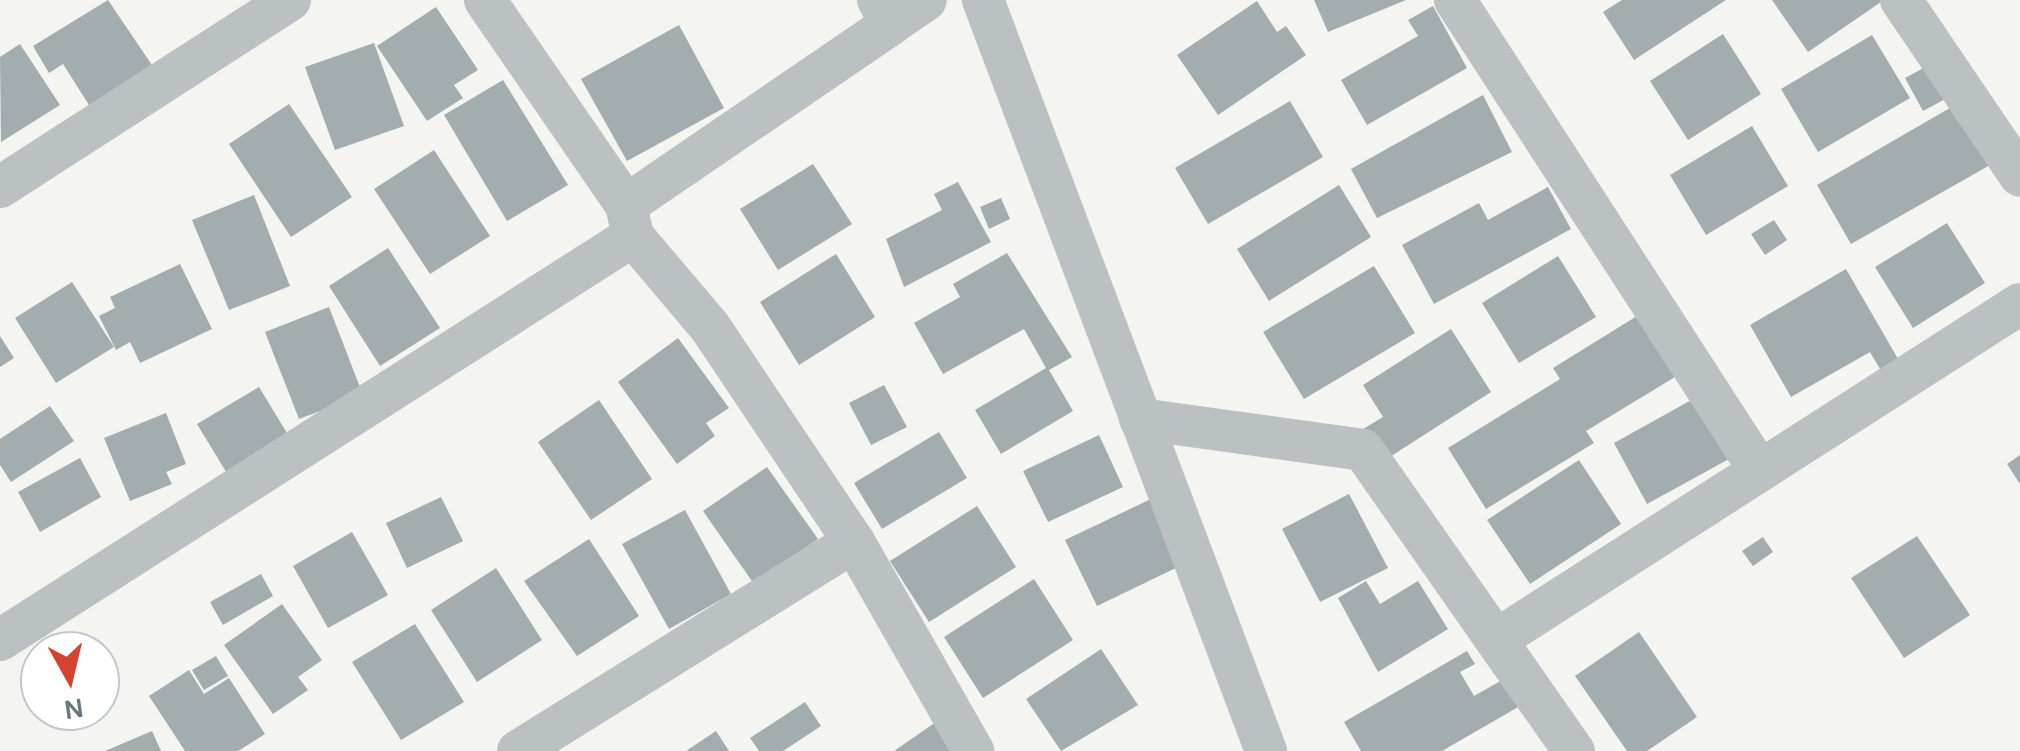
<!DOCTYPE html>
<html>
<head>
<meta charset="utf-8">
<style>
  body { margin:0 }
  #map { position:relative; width:2020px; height:751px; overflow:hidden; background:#f4f4f1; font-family:Karla,sans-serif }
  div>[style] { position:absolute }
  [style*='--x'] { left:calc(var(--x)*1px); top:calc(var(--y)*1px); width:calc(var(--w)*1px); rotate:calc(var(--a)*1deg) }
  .building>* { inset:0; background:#a3acaf }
  .street>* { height:42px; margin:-21px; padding:0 21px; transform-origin:21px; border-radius:21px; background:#bbc0c2 }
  span { translate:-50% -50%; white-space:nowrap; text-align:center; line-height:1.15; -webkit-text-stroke:10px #fff; paint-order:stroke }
  .north { position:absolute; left:20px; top:631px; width:100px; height:100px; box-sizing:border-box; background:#fff; border:2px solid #c1c9cc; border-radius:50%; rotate:172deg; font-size:28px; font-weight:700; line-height:40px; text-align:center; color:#65777f }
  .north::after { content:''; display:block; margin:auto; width:35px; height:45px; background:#d5422f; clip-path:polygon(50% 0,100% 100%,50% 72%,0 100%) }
</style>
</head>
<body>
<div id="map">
  <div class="building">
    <div style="clip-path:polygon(108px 0,160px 77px,96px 116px,63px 64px,49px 73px,33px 46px)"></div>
    <div style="clip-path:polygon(1314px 0,1406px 0,1328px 32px)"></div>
    <div style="clip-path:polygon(1622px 0,1726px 0,1634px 60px,1603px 12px)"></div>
    <div style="clip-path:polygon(1772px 0,1880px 0,1881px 2px,1808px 52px)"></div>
    <div style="clip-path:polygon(1257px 1px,1277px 32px,1286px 26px,1306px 55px,1218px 115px,1177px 55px)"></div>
    <div style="clip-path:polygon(1433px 6px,1467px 68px,1367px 125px,1341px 80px,1418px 36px,1408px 20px)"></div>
    <div style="clip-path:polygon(436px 7px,478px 70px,454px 85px,463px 98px,427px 121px,377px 46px)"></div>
    <div style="clip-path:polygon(679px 25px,724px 108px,627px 161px,581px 79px)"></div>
    <div style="clip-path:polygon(1723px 34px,1761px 94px,1688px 140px,1650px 81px)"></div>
    <div style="clip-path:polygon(1872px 35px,1910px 98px,1818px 152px,1781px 89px)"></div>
    <div style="clip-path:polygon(374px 43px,404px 126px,335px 150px,305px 67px)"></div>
    <div style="clip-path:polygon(20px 44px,60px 105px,1px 142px,0 57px)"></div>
    <div style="clip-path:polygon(1931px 64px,1949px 97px,1923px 111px,1905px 78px)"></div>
    <div style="clip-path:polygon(503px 80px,568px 185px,507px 221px,444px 115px)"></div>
    <div style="clip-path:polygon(1483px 95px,1512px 152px,1377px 218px,1351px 169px)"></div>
    <div style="clip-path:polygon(1290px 101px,1323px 157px,1208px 224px,1175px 168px)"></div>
    <div style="clip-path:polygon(289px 104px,352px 197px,291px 237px,229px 144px)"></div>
    <div style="clip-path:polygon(1955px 105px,1990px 165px,1851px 244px,1817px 185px)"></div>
    <div style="clip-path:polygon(1752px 126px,1788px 186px,1706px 235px,1670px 175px)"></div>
    <div style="clip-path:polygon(434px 150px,490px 236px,430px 274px,374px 189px)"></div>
    <div style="clip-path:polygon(813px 164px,852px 224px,778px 270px,740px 209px)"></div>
    <div style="clip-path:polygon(958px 182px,991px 242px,904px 287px,886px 239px,942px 210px,934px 194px)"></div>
    <div style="clip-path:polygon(1339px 185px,1371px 237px,1269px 301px,1237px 249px)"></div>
    <div style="clip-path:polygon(1548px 187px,1571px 229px,1434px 304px,1402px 245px,1479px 203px,1488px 220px)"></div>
    <div style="clip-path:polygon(254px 195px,290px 286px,229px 310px,192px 220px)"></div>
    <div style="clip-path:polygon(1001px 198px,1010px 219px,989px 229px,980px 207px)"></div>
    <div style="clip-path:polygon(1774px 220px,1787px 240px,1765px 255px,1751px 234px)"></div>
    <div style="clip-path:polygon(1947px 223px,1985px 283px,1913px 328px,1875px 267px)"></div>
    <div style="clip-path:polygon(388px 248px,440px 328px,380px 366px,329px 286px)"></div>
    <div style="clip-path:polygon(1007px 253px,1072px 357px,1049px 370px,1073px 411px,1001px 454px,975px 410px,1046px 368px,1024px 329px,943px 374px,914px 323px,960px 297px,953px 284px)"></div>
    <div style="clip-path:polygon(836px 254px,875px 317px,799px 365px,760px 302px)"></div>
    <div style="clip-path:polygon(1558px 256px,1596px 317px,1519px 363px,1482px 303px)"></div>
    <div style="clip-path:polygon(180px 264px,212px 329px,140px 363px,130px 342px,116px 350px,99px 316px,115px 308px,110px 297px)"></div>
    <div style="clip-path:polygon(1374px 266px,1415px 333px,1304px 399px,1263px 332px)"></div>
    <div style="clip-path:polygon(1846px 269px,1901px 364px,1883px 374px,1870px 352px,1791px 397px,1750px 325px)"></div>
    <div style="clip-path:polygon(72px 282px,114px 347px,56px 383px,15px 318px)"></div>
    <div style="clip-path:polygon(329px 307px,363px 395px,299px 419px,265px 332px)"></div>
    <div style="clip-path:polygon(1637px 316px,1675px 377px,1586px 431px,1594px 443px,1486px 509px,1448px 448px,1560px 379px,1553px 368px)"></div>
    <div style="clip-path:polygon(1451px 329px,1491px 392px,1374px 467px,1353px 435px,1383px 417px,1363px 385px)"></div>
    <div style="clip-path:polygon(0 336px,14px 358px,0 367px)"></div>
    <div style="clip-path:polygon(678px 338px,729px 408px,706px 423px,715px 436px,677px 464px,618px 382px)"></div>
    <div style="clip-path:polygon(884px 385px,907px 427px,871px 445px,849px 403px)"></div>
    <div style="clip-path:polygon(259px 387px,293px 443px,231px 480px,197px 424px)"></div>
    <div style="clip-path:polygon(1695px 398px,1729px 459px,1647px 504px,1614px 443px)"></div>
    <div style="clip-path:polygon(599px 400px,652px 479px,591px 520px,538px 442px)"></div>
    <div style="clip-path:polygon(50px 406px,74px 441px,11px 482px,0 465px,0 439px)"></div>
    <div style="clip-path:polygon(166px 413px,186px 464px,166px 472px,172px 484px,130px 501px,104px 438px)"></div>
    <div style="clip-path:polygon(939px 432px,967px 478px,882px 529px,854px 483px)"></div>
    <div style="clip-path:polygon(1099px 435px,1123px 487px,1048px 522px,1023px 471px)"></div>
    <div style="clip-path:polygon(2020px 455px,2020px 484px,2007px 464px)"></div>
    <div style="clip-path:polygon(80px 458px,101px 497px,40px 532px,18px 492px)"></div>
    <div style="clip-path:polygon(1579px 460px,1621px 524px,1530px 584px,1487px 520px)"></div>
    <div style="clip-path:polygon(767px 467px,818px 539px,754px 584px,703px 511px)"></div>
    <div style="clip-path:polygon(1349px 494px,1388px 568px,1320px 602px,1282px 529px)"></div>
    <div style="clip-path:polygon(441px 497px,463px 541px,407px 568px,386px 523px)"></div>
    <div style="clip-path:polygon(1151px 499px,1182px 565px,1097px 606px,1065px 540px)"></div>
    <div style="clip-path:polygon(977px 506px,1016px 567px,929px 622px,890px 561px)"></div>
    <div style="clip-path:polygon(685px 510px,731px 594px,669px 629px,622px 544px)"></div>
    <div style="clip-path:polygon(352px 532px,388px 595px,328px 628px,293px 566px)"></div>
    <div style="clip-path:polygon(1917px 536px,1970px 615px,1904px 658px,1851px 578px)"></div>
    <div style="clip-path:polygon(1763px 537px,1773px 552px,1753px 566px,1742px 551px)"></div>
    <div style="clip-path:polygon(589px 539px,639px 616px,577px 656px,524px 581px)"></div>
    <div style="clip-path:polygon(496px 568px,542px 640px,477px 682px,431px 610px)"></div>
    <div style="clip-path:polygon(261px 574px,273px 596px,223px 625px,210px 602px)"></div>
    <div style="clip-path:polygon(1034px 579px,1073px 640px,983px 698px,944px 637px)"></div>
    <div style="clip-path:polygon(1366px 581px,1380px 604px,1418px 581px,1448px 629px,1378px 672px,1338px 598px)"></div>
    <div style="clip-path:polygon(282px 604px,322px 660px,298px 677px,308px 690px,273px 714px,224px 645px)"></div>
    <div style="clip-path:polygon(415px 624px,464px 702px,401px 740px,352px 662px)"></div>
    <div style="clip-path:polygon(1639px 632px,1697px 717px,1647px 751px,1627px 751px,1575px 676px)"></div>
    <div style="clip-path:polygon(1101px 649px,1138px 705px,1061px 751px,1026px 699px)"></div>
    <div style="clip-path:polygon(1467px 651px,1475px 664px,1460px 672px,1474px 696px,1504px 679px,1520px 706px,1442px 751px,1361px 751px,1344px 722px)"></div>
    <div style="clip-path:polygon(216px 656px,228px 676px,204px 690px,192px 670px)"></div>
    <div style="clip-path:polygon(189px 670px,204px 694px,229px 678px,265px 734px,238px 751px,185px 751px,149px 696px)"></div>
    <div style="clip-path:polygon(805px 702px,821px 726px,783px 751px,759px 751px,750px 738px)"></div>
    <div style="clip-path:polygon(936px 722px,956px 751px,894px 751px)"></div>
    <div style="clip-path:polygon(152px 731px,161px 751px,105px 751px)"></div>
    <div style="clip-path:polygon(716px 731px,729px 751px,686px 751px)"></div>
  </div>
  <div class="street">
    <div style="--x:485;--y:0;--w:249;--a:55.5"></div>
    <div style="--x:626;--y:205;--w:32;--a:77"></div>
    <div style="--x:633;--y:236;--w:119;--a:49.8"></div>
    <div style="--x:710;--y:327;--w:259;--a:56.2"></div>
    <div style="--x:854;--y:542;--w:241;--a:60.3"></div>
    <div style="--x:878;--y:0;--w:27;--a:62"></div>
    <div style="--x:891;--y:24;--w:42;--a:-34.4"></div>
    <div style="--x:983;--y:0;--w:803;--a:69.35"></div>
    <div style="--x:1455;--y:0;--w:561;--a:57.07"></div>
    <div style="--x:1901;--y:0;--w:212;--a:55.9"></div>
    <div style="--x:0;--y:187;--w:345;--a:-32.8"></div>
    <div style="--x:626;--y:205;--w:321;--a:-34.3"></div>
    <div style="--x:1140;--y:419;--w:225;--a:7.9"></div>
    <div style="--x:1363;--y:450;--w:368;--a:55"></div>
    <div style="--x:0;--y:640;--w:751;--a:-32.55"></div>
    <div style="--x:1496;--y:640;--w:622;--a:-32.67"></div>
    <div style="--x:518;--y:751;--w:396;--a:-31.9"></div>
  </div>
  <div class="north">N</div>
</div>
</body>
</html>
